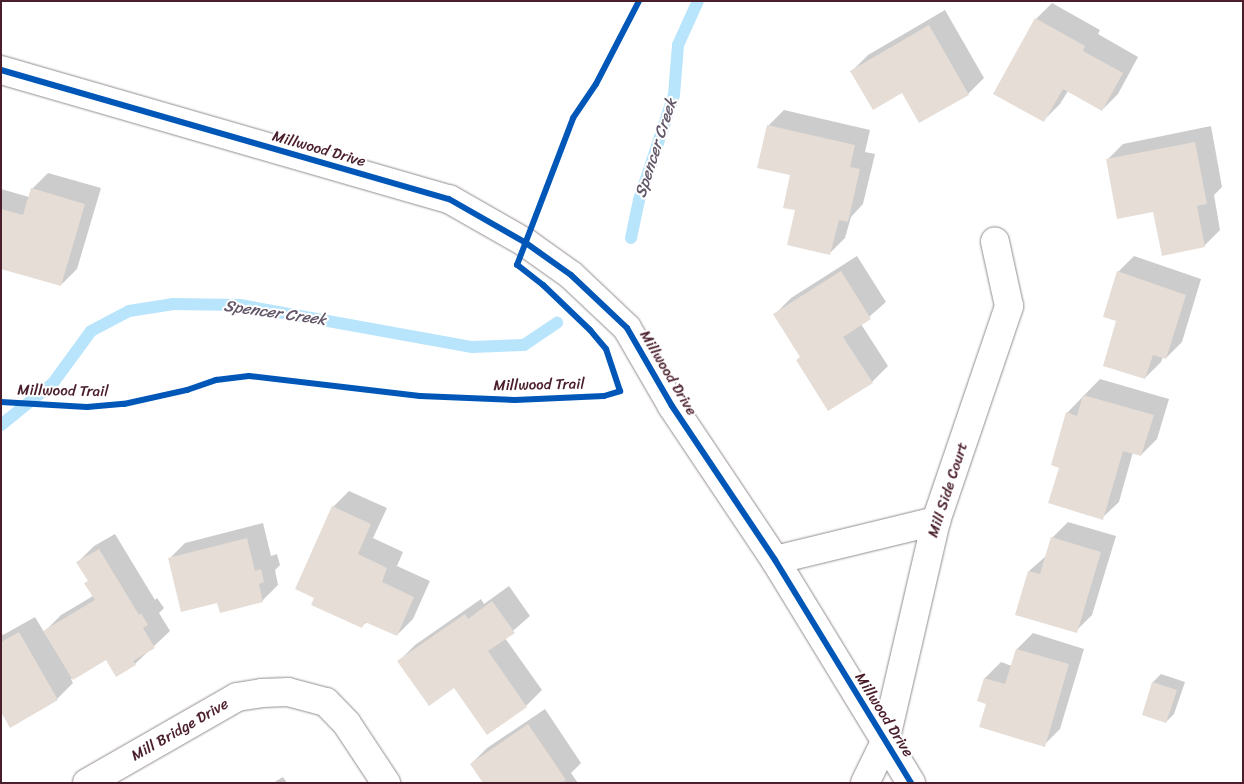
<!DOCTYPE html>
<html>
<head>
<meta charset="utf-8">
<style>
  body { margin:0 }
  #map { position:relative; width:1244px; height:784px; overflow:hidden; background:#fff; font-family:Sriracha,sans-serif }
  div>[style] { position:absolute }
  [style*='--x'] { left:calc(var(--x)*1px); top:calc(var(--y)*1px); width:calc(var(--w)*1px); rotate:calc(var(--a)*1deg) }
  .shadow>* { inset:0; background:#0003 }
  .stream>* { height:12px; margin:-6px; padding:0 6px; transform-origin:6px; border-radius:6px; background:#b8e5fc }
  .building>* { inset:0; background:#e6ddd6 }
  .roads { filter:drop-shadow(0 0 1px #948c8e) drop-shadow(0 0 1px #948c8e) }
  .minor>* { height:28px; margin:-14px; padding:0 14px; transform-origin:14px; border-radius:14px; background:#fff }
  .cycleway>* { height:6px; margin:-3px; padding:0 3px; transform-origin:3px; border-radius:3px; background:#0057b8 }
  span { translate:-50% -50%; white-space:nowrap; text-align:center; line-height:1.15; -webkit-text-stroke:4px #fff; paint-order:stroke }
  .street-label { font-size:15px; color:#4a1f2b }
  .water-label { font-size:16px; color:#625769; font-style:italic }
  .frame { position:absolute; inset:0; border:2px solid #4a1f2b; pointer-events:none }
</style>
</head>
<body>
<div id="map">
  <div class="shadow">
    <div style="clip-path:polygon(1052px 3px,1100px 30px,1098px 34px,1138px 57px,1118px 94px,1102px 110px,1068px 91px,1060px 104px,1044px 120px,995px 93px,1036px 19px)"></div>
    <div style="clip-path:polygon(945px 10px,984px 78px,968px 94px,903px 92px,852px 71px,868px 55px)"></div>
    <div style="clip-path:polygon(784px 110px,870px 130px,865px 152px,875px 154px,863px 204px,851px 217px,845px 238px,829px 254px,796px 209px,792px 174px,768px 126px)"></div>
    <div style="clip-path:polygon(1211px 126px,1222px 187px,1214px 195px,1220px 230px,1204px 246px,1154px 211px,1107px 160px,1123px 144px)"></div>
    <div style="clip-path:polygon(48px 173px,101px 188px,77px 269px,61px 285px,1px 268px,1px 189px,29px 197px,32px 189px)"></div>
    <div style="clip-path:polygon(857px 256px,886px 302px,861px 324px,888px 366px,872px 382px,775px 314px,791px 298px)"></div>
    <div style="clip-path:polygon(1134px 256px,1201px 279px,1182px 342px,1166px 358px,1163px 357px,1161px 362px,1145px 378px,1118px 320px,1118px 272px)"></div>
    <div style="clip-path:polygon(1100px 379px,1169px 399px,1157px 439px,1141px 455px,1133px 452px,1119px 502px,1102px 518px,1061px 467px,1067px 413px)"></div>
    <div style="clip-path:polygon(349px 491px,387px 508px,373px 538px,403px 552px,397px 566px,430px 581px,413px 619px,397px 635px,367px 622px,361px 627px,316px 598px,333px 507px)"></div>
    <div style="clip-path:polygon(1068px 522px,1116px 536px,1092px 615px,1076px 631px,1029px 571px,1046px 556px,1052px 538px)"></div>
    <div style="clip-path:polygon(263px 523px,271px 556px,277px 554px,280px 565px,275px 570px,278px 585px,262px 601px,218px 601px,169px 559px,185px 543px)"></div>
    <div style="clip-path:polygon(115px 534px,155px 600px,157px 598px,164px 608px,159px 613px,170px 631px,135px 664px,106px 659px,71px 679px,73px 683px,57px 699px,11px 726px,1px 710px,1px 632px,3px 635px,35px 617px,44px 632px,61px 615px,93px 596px,85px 584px,89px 580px,78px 562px,94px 546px)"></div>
    <div style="clip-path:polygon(509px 586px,530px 616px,505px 638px,542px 690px,526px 706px,454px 686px,399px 661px,415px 645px,481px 599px,484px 604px)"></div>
    <div style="clip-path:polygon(1033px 633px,1084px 649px,1060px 729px,1044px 745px,988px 703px,979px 700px,985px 678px,1001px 662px,1012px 666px,1017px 649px)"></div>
    <div style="clip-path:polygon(1161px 674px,1185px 682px,1174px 714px,1166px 722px,1153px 682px)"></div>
    <div style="clip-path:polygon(545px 709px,581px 763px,571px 773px,578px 783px,485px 783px,471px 764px,487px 748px)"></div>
    <div style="clip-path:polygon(283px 777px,287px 783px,273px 783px)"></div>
  </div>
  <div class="stream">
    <div style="--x:631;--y:238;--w:39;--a:-78"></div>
    <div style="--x:639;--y:200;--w:111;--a:-71.6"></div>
    <div style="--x:674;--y:95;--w:50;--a:-85.4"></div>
    <div style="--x:678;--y:45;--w:48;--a:-65.6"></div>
    <div style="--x:1;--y:425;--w:67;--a:-38.9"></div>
    <div style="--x:53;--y:383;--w:64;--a:-53.8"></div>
    <div style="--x:91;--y:331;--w:43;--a:-27.8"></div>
    <div style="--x:129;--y:311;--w:45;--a:-9"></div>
    <div style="--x:173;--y:304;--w:67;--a:0.9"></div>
    <div style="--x:240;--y:305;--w:236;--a:10.3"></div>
    <div style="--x:472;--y:347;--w:52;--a:-2.2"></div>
    <div style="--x:524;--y:345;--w:40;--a:-34"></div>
  </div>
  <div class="building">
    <div style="clip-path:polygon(1035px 18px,1085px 46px,1083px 51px,1123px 73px,1102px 111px,1063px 89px,1044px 122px,993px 94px)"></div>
    <div style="clip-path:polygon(929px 25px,969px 95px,919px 123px,902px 93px,873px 110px,850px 71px)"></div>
    <div style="clip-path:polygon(767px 125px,855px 145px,850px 167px,860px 169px,848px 222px,839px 220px,830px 255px,787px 245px,795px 210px,783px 208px,790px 175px,757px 168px)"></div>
    <div style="clip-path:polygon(1195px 142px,1207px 204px,1197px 206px,1205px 247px,1162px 256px,1153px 212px,1117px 219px,1106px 159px)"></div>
    <div style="clip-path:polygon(31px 188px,85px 204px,61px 286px,1px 269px,1px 209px,23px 215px)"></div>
    <div style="clip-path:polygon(841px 271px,871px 319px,843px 337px,873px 383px,828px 411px,796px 360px,800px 357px,773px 314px)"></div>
    <div style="clip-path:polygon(1117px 271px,1186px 295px,1166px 359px,1153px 355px,1145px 379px,1103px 366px,1116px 321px,1103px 317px)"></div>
    <div style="clip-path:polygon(1083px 395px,1154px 415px,1141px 456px,1123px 451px,1103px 520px,1048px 503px,1059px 468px,1051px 465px,1066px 412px,1077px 416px)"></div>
    <div style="clip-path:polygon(332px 506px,371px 524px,358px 554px,387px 568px,382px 582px,414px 597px,397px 636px,365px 622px,362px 628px,311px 605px,314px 598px,295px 589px)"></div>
    <div style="clip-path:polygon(1051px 537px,1101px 552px,1077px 633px,1015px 615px,1028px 571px,1040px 574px)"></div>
    <div style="clip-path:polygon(247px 538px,255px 571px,261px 569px,264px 582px,259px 584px,263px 602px,220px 613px,217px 603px,181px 612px,168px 558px)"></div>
    <div style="clip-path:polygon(99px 549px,139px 615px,141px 613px,148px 625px,143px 628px,155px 648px,133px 661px,136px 665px,116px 677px,106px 660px,73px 680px,43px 631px,95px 600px,84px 583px,88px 581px,76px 562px)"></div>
    <div style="clip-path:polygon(492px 601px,515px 633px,488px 651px,527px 707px,487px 735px,454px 688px,429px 706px,397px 661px,465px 614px,468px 619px)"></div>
    <div style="clip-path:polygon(19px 632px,58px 700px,10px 728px,1px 712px,1px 642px)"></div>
    <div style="clip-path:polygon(1016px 649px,1069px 664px,1045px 747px,979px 727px,986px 704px,977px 701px,984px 678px,1005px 684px)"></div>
    <div style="clip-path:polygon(1152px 682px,1177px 690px,1166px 723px,1142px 715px)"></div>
    <div style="clip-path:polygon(528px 724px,566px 780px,561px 783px,483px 783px,470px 764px)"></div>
  </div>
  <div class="roads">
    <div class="minor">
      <div style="--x:1;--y:70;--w:466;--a:16.1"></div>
      <div style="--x:449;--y:199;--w:89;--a:29.7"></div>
      <div style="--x:526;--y:243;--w:55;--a:35.4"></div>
      <div style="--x:571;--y:275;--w:77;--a:43.4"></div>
      <div style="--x:627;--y:328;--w:90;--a:60"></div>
      <div style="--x:672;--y:406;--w:185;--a:56.2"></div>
      <div style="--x:775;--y:560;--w:261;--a:58.6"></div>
      <div style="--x:775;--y:560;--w:166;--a:-13.6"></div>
      <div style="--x:87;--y:783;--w:173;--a:-29.8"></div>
      <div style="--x:237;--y:697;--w:25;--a:-9"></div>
      <div style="--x:262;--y:693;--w:26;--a:-2"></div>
      <div style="--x:288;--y:692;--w:39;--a:15"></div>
      <div style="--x:326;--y:702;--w:30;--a:46"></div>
      <div style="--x:347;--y:724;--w:71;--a:56.5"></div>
      <div style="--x:865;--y:783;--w:46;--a:-64"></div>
      <div style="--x:885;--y:742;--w:227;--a:-77"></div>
      <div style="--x:936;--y:521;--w:227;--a:-71.2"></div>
      <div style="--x:1009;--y:306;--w:66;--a:-102.3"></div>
    </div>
  </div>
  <div class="cycleway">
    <div style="--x:1;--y:70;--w:466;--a:16.1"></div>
    <div style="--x:449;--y:199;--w:89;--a:29.7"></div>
    <div style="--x:526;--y:243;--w:55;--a:35.4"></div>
    <div style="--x:571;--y:275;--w:77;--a:43.4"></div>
    <div style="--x:627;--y:328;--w:90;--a:60"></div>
    <div style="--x:672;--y:406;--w:185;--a:56.2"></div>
    <div style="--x:775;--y:560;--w:261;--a:58.6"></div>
    <div style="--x:1;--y:402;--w:86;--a:3.3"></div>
    <div style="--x:87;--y:407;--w:37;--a:-5"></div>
    <div style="--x:124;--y:404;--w:65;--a:-12.5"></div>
    <div style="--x:187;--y:390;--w:31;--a:-19"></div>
    <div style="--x:216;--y:380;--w:33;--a:-7"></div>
    <div style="--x:249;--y:376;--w:172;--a:6.7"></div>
    <div style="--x:420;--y:396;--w:95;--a:2.4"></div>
    <div style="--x:515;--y:400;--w:89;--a:-2.6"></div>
    <div style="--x:604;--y:396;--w:17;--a:-17"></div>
    <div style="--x:620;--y:391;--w:44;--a:-108.4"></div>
    <div style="--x:606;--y:349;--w:25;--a:-130"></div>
    <div style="--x:590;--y:330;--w:65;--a:-136.2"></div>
    <div style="--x:543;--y:285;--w:33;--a:-142"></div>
    <div style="--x:517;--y:265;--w:157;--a:-69.1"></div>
    <div style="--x:573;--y:118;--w:41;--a:-55.9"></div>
    <div style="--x:596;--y:84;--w:93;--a:-62.6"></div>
  </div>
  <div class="street-label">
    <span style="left:319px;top:149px;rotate:16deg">Millwood Drive</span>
    <span style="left:668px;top:373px;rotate:59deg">Millwood Drive</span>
    <span style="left:539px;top:385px;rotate:-1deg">Millwood Trail</span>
    <span style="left:63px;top:391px;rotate:1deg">Millwood Trail</span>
    <span style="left:948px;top:490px;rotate:-72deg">Mill Side Court</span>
    <span style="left:884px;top:715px;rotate:58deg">Millwood Drive</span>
    <span style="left:180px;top:730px;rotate:-30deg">Mill Bridge Drive</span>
  </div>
  <div class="water-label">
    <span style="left:656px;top:148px;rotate:-72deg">Spencer Creek</span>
    <span style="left:275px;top:313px;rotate:8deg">Spencer Creek</span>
  </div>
  <div class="frame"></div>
</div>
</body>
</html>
